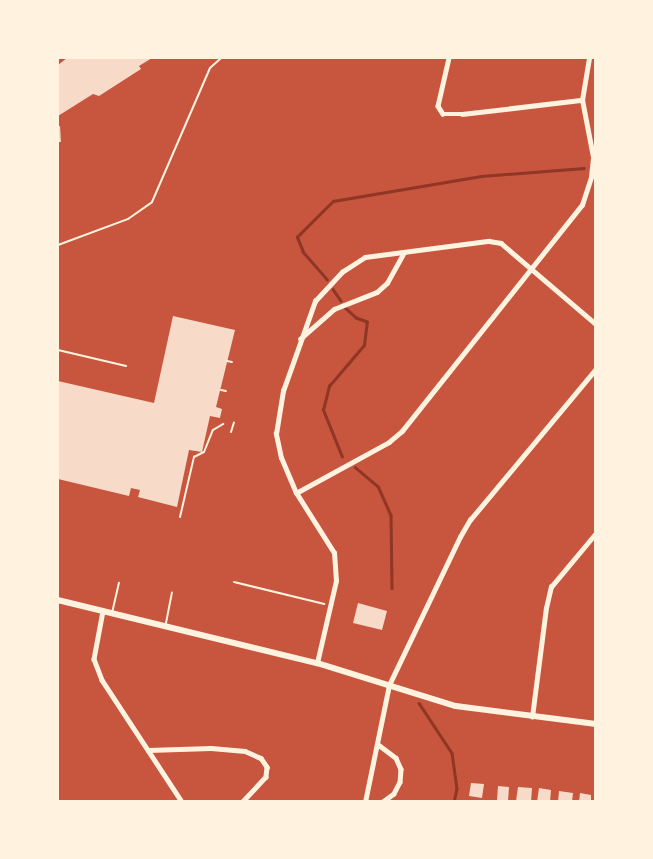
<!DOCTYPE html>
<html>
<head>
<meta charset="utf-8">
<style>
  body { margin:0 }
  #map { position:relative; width:653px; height:859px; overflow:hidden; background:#c8553d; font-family:Inter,sans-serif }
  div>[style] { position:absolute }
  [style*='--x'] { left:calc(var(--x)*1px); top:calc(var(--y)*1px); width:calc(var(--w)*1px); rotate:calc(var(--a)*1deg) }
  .stream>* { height:2.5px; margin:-1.25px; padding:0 1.25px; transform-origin:1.25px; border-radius:1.25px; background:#8f3625 }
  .building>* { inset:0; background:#f7dbc8 }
  .path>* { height:2px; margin:-1px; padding:0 1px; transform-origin:1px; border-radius:1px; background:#fff3e0 }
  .service>* { height:2px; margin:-1px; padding:0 1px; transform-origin:1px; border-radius:1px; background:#fff3e0 }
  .minor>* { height:4.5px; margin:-2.25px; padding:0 2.25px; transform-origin:2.25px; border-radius:2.25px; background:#fff3e0 }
  .tertiary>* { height:5.5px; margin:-2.75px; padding:0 2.75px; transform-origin:2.75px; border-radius:2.75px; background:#fff3e0 }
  span { translate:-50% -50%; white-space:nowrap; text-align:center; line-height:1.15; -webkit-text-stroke:5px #fff3e0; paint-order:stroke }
  .frame { position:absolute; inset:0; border:59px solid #fff3e0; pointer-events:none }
</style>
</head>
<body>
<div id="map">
  <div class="stream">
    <div style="--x:327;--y:280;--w:37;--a:-131"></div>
    <div style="--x:303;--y:252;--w:16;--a:-112"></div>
    <div style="--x:297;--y:237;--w:51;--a:-45"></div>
    <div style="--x:333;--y:201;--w:150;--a:-9.6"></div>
    <div style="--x:481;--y:176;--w:103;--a:-4.4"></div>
    <div style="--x:333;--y:289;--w:14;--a:56"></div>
    <div style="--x:342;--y:457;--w:51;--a:-112"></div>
    <div style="--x:323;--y:410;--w:25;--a:-76"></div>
    <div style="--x:329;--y:386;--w:54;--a:-49.5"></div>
    <div style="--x:364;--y:345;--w:23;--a:-83"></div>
    <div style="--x:367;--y:322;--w:12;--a:-160"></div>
    <div style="--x:356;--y:318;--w:15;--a:-138"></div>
    <div style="--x:355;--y:467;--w:30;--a:40"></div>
    <div style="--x:378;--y:486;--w:32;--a:66"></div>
    <div style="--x:391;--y:515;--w:73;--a:89.2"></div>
    <div style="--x:419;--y:703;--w:60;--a:56.6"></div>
    <div style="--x:452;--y:753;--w:36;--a:82"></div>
    <div style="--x:457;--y:789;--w:13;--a:103"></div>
  </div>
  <div class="building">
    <div style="clip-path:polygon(67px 58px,152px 58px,139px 66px,141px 69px,99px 96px,93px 94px,58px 116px,58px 65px)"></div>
    <div style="clip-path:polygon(58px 126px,60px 126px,61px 142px,58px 142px)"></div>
    <div style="clip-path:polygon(173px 316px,235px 330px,216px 407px,222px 409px,220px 418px,210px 416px,202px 452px,189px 450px,177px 507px,138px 497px,140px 490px,131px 488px,129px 496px,58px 479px,58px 381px,154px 403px)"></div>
    <div style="clip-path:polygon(358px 603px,387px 611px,382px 630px,353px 623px)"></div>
    <div style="clip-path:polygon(471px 783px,484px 784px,482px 798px,469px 796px)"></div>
    <div style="clip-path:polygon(498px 786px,509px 787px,508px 801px,497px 800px)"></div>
    <div style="clip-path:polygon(518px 787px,532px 788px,531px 802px,516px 801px)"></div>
    <div style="clip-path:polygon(539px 788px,551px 790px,550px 802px,537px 802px)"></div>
    <div style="clip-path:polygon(559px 791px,573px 793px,572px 802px,558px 802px)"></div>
    <div style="clip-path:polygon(580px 793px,591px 795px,591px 802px,579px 802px)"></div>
  </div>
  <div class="path">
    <div style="--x:58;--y:245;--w:75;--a:-20.4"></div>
    <div style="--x:128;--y:219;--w:29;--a:-35"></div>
    <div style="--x:152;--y:202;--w:146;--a:-66.6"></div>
    <div style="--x:210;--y:68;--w:15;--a:-42"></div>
    <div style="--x:227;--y:361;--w:5;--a:11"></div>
    <div style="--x:221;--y:390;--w:5;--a:11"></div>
    <div style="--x:180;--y:517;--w:62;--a:-76.9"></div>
    <div style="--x:194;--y:457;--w:11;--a:-27"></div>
    <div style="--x:204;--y:452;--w:24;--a:-68"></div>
    <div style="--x:213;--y:430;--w:12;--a:-31"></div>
    <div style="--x:234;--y:582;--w:93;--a:13.7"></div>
  </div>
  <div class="service">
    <div style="--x:58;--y:350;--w:70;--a:13.2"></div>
    <div style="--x:231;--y:432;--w:10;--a:-73"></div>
    <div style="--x:112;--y:613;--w:31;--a:-77"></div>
    <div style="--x:166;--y:623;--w:31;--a:-79"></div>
  </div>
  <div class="minor">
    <div style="--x:449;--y:58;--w:49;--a:102.9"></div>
    <div style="--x:438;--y:106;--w:9;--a:58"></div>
    <div style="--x:443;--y:114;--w:19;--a:0"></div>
    <div style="--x:462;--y:114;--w:121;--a:-6.7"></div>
    <div style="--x:300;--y:339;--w:45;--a:-41.4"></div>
    <div style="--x:334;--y:309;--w:46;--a:-21.6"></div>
    <div style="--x:377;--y:292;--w:13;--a:-42"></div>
    <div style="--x:387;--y:283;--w:33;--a:-61"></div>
    <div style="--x:296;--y:493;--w:106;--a:-28.7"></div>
    <div style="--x:389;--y:442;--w:17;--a:-40"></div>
    <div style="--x:402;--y:431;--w:289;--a:-51.5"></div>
    <div style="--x:582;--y:205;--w:29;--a:-72"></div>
    <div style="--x:591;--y:177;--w:20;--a:-84"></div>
    <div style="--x:593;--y:157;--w:58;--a:-100.9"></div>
    <div style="--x:582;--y:100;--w:43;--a:-80.5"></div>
    <div style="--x:103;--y:611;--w:49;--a:100.6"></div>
    <div style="--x:94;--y:659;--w:22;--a:69"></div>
    <div style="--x:102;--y:680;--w:146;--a:56.7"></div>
    <div style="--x:317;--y:663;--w:84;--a:-77"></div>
    <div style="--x:336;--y:581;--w:28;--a:-94"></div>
    <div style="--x:334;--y:553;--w:71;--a:-122.3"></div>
    <div style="--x:296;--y:493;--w:38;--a:-113"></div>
    <div style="--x:281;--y:458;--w:25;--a:-102"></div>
    <div style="--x:276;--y:434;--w:44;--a:-80.8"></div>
    <div style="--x:283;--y:391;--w:96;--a:-70.4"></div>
    <div style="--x:315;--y:301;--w:40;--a:-47"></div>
    <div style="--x:342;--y:272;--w:27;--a:-33"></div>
    <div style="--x:365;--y:257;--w:125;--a:-7.4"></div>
    <div style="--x:489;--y:241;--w:12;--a:9"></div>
    <div style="--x:501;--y:243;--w:125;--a:40.5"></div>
    <div style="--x:532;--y:717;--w:110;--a:-82.7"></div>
    <div style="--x:546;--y:608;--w:22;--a:-77"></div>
    <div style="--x:551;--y:587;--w:70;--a:-50.2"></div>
    <div style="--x:379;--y:745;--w:21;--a:37"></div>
    <div style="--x:396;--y:758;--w:12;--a:66"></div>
    <div style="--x:401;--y:769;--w:13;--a:94"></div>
    <div style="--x:400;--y:782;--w:13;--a:117"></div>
    <div style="--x:394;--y:794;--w:14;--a:144"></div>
    <div style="--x:148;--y:750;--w:63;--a:-1.8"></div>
    <div style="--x:211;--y:748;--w:34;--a:5"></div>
    <div style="--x:245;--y:751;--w:17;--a:24"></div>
    <div style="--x:261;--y:758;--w:11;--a:56"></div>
    <div style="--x:267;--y:767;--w:10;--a:96"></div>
    <div style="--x:266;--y:777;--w:34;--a:133"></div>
    <div style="--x:365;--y:802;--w:119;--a:-78.4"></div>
    <div style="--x:389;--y:685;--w:164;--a:-64.4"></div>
    <div style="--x:460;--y:537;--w:20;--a:-60"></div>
    <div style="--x:470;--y:520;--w:197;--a:-50.2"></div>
  </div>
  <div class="tertiary">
    <div style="--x:58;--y:600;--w:267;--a:13.7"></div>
    <div style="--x:317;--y:663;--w:145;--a:17.2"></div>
    <div style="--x:456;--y:706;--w:141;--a:7.3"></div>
  </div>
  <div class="frame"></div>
</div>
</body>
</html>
